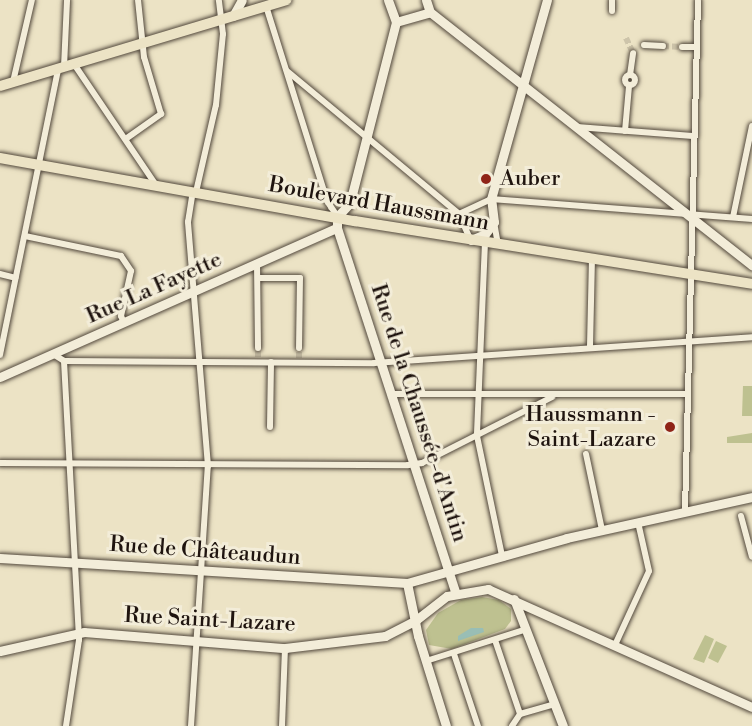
<!DOCTYPE html>
<html>
<head>
<meta charset="utf-8">
<style>
  body { margin:0 }
  #map { position:relative; width:752px; height:726px; overflow:hidden; background:#ece3c5; font-family:"Libre Bodoni",serif }
  div>[style] { position:absolute }
  [style*='--x'] { left:calc(var(--x)*1px); top:calc(var(--y)*1px); width:calc(var(--w)*1px); rotate:calc(var(--a)*1deg) }
  .green>* { inset:0; background:#bec190 }
  .water>* { inset:0; background:#99beb5 }
  .street-tunnel>* { height:6px; margin-top:-3px; transform-origin:0; background:repeating-linear-gradient(90deg,#cdc4aa 0 6px,transparent 0 9px) }
  .roads { filter:drop-shadow(0 0 2px #52483c) drop-shadow(0 0 2px #52483c) }
  .street>* { height:6px; margin:-3px; padding:0 3px; transform-origin:3px; border-radius:3px; background:#f3edd9 }
  .street>.ring { margin:-3px; padding:0; box-sizing:content-box; background:none; border:6px solid #f3edd9; border-radius:50% }
  .secondary>* { height:9px; margin:-4.5px; padding:0 4.5px; transform-origin:4.5px; border-radius:4.5px; background:#f3edd9 }
  .primary>* { height:10px; margin:-5px; padding:0 5px; transform-origin:5px; border-radius:5px; background:#ece3c5 }
  .dots>* { width:16px; height:16px; translate:-50% -50%; box-sizing:border-box; border:3px solid #f3edd9; border-radius:50% }
  span { translate:-50% -50%; white-space:nowrap; text-align:center; line-height:1.15; -webkit-text-stroke:6px #f3edd9; paint-order:stroke }
  .poi-label { font-size:22px; color:#1f140f }
  .left { translate:0 -50%; text-align:left }
  .right { translate:-100% -50%; text-align:right }
  .street-label { font-size:22px; color:#1f140f }
</style>
</head>
<body>
<div id="map">
  <div class="green">
    <div style="clip-path:polygon(743px 386px,752px 386px,752px 416px,742px 416px)"></div>
    <div style="clip-path:polygon(752px 433px,752px 443px,727px 443px,727px 437px)"></div>
    <div style="clip-path:polygon(482px 597px,499px 600px,511px 609px,511px 621px,505px 629px,452px 649px,429px 645px,426px 630px,438px 613px,461px 600px)"></div>
    <div style="clip-path:polygon(705px 635px,714px 639px,704px 663px,693px 659px)"></div>
    <div style="clip-path:polygon(716px 641px,727px 646px,718px 663px,708px 658px)"></div>
  </div>
  <div class="water">
    <div style="clip-path:polygon(471px 628px,483px 628px,484px 632px,458px 641px,458px 636px)"></div>
  </div>
  <div class="street-tunnel">
    <div style="--x:626;--y:38;--w:17;--a:65"></div>
    <div style="--x:663;--y:46;--w:19;--a:3"></div>
    <div style="--x:258;--y:357;--w:9;--a:-90"></div>
    <div style="--x:299;--y:358;--w:10;--a:-90"></div>
  </div>
  <div class="roads">
    <div class="street">
      <div style="--x:612;--y:0;--w:11;--a:90"></div>
      <div style="--x:266;--y:6;--w:204;--a:72.6"></div>
      <div style="--x:327;--y:201;--w:18;--a:56"></div>
      <div style="--x:644;--y:45;--w:19;--a:3"></div>
      <div style="--x:682;--y:47;--w:14;--a:0"></div>
      <div style="--x:74;--y:64;--w:146;--a:55.9"></div>
      <div style="--x:64;--y:67;--w:67;--a:-87.4"></div>
      <div style="--x:287;--y:71;--w:224;--a:39.7"></div>
      <div style="--x:459;--y:214;--w:27;--a:66"></div>
      <div class="ring" style="left:625px;top:75px;width:4px;height:4px"></div>
      <div style="--x:630;--y:75;--w:22;--a:-82"></div>
      <div style="--x:13;--y:82;--w:84;--a:-77"></div>
      <div style="--x:577;--y:127;--w:116;--a:4.4"></div>
      <div style="--x:625;--y:131;--w:45;--a:-84.9"></div>
      <div style="--x:127;--y:138;--w:42;--a:-35.2"></div>
      <div style="--x:161;--y:114;--w:59;--a:-106.6"></div>
      <div style="--x:144;--y:57;--w:57;--a:-96"></div>
      <div style="--x:196;--y:192;--w:89;--a:-77.1"></div>
      <div style="--x:216;--y:105;--w:71;--a:-84.4"></div>
      <div style="--x:223;--y:34;--w:34;--a:-97"></div>
      <div style="--x:459;--y:214;--w:35;--a:-25"></div>
      <div style="--x:491;--y:199;--w:262;--a:4.4"></div>
      <div style="--x:733;--y:217;--w:93;--a:-78.2"></div>
      <div style="--x:494;--y:222;--w:22;--a:80"></div>
      <div style="--x:25;--y:236;--w:98;--a:11.8"></div>
      <div style="--x:121;--y:256;--w:18;--a:56"></div>
      <div style="--x:131;--y:271;--w:46;--a:102.5"></div>
      <div style="--x:121;--y:316;--w:8;--a:67"></div>
      <div style="--x:485;--y:242;--w:194;--a:92.4"></div>
      <div style="--x:477;--y:436;--w:123;--a:78.2"></div>
      <div style="--x:257;--y:264;--w:84;--a:89.3"></div>
      <div style="--x:0;--y:274;--w:16;--a:14"></div>
      <div style="--x:259;--y:278;--w:41;--a:0"></div>
      <div style="--x:300;--y:278;--w:70;--a:90.8"></div>
      <div style="--x:590;--y:346;--w:88;--a:-88.7"></div>
      <div style="--x:53;--y:354;--w:13;--a:32"></div>
      <div style="--x:64;--y:361;--w:310;--a:0.4"></div>
      <div style="--x:374;--y:363;--w:379;--a:-3.9"></div>
      <div style="--x:0;--y:355;--w:292;--a:-78.5"></div>
      <div style="--x:64;--y:361;--w:279;--a:86.9"></div>
      <div style="--x:79;--y:640;--w:87;--a:98.6"></div>
      <div style="--x:392;--y:394;--w:295;--a:0"></div>
      <div style="--x:270;--y:427;--w:65;--a:-89.1"></div>
      <div style="--x:586;--y:454;--w:78;--a:78.1"></div>
      <div style="--x:0;--y:463;--w:408;--a:0.3"></div>
      <div style="--x:408;--y:465;--w:14;--a:-8"></div>
      <div style="--x:422;--y:463;--w:146;--a:-26.9"></div>
      <div style="--x:685;--y:511;--w:511;--a:-88.54"></div>
      <div style="--x:741;--y:516;--w:42;--a:75"></div>
      <div style="--x:495;--y:640;--w:78;--a:71.3"></div>
      <div style="--x:615;--y:645;--w:81;--a:-65.3"></div>
      <div style="--x:649;--y:571;--w:50;--a:-102.7"></div>
      <div style="--x:454;--y:654;--w:76;--a:71.6"></div>
      <div style="--x:426;--y:661;--w:103;--a:-17.6"></div>
      <div style="--x:191;--y:726;--w:261;--a:-86.3"></div>
      <div style="--x:208;--y:466;--w:245;--a:-94.7"></div>
      <div style="--x:188;--y:222;--w:31;--a:-81"></div>
      <div style="--x:282;--y:726;--w:78;--a:-87.8"></div>
      <div style="--x:512;--y:726;--w:14;--a:-56"></div>
      <div style="--x:520;--y:714;--w:35;--a:-16"></div>
    </div>
    <div class="secondary">
      <div style="--x:388;--y:0;--w:23;--a:70"></div>
      <div style="--x:426;--y:0;--w:13;--a:72"></div>
      <div style="--x:430;--y:12;--w:410;--a:38.2"></div>
      <div style="--x:233;--y:16;--w:18;--a:-61"></div>
      <div style="--x:396;--y:22;--w:187;--a:104.3"></div>
      <div style="--x:350;--y:203;--w:19;--a:133"></div>
      <div style="--x:337;--y:217;--w:11;--a:90"></div>
      <div style="--x:337;--y:228;--w:383;--a:72"></div>
      <div style="--x:396;--y:22;--w:35;--a:-16"></div>
      <div style="--x:471;--y:240;--w:15;--a:-23"></div>
      <div style="--x:485;--y:234;--w:15;--a:-53"></div>
      <div style="--x:494;--y:222;--w:23;--a:-97"></div>
      <div style="--x:491;--y:199;--w:207;--a:-74.3"></div>
      <div style="--x:0;--y:377;--w:368;--a:-23.9"></div>
      <div style="--x:0;--y:558;--w:408;--a:3.5"></div>
      <div style="--x:407;--y:583;--w:166;--a:-15.7"></div>
      <div style="--x:567;--y:538;--w:189;--a:-12.5"></div>
      <div style="--x:407;--y:583;--w:54;--a:78.3"></div>
      <div style="--x:418;--y:636;--w:94;--a:72.7"></div>
      <div style="--x:514;--y:599;--w:136;--a:68.9"></div>
      <div style="--x:0;--y:651;--w:86;--a:-12.7"></div>
      <div style="--x:84;--y:632;--w:202;--a:4.6"></div>
      <div style="--x:285;--y:648;--w:101;--a:-6.8"></div>
      <div style="--x:385;--y:636;--w:35;--a:-27"></div>
      <div style="--x:416;--y:620;--w:39;--a:-38"></div>
      <div style="--x:447;--y:596;--w:42;--a:-9.7"></div>
      <div style="--x:488;--y:589;--w:289;--a:24.1"></div>
    </div>
    <div class="primary">
      <div style="--x:0;--y:86;--w:299;--a:-16.7"></div>
      <div style="--x:0;--y:158;--w:361;--a:10.1"></div>
      <div style="--x:355;--y:221;--w:402;--a:9"></div>
    </div>
  </div>
  <div class="dots">
    <div style="left:486px;top:179px;background:#8f2418"></div>
    <div style="left:670px;top:427px;background:#8f2418"></div>
  </div>
  <div class="poi-label">
    <span class="left" style="left:500px;top:179px">Auber</span>
    <span class="right" style="left:656px;top:427px">Haussmann -<br>Saint-Lazare</span>
  </div>
  <div class="street-label">
    <span style="left:379px;top:204px;rotate:10deg">Boulevard Haussmann</span>
    <span style="left:154px;top:288px;rotate:-24deg">Rue La Fayette</span>
    <span style="left:419px;top:413px;rotate:72deg">Rue de la Chaussée-d'Antin</span>
    <span style="left:205px;top:551px;rotate:4deg">Rue de Châteaudun</span>
    <span style="left:210px;top:620px;rotate:3deg">Rue Saint-Lazare</span>
  </div>
</div>
</body>
</html>
